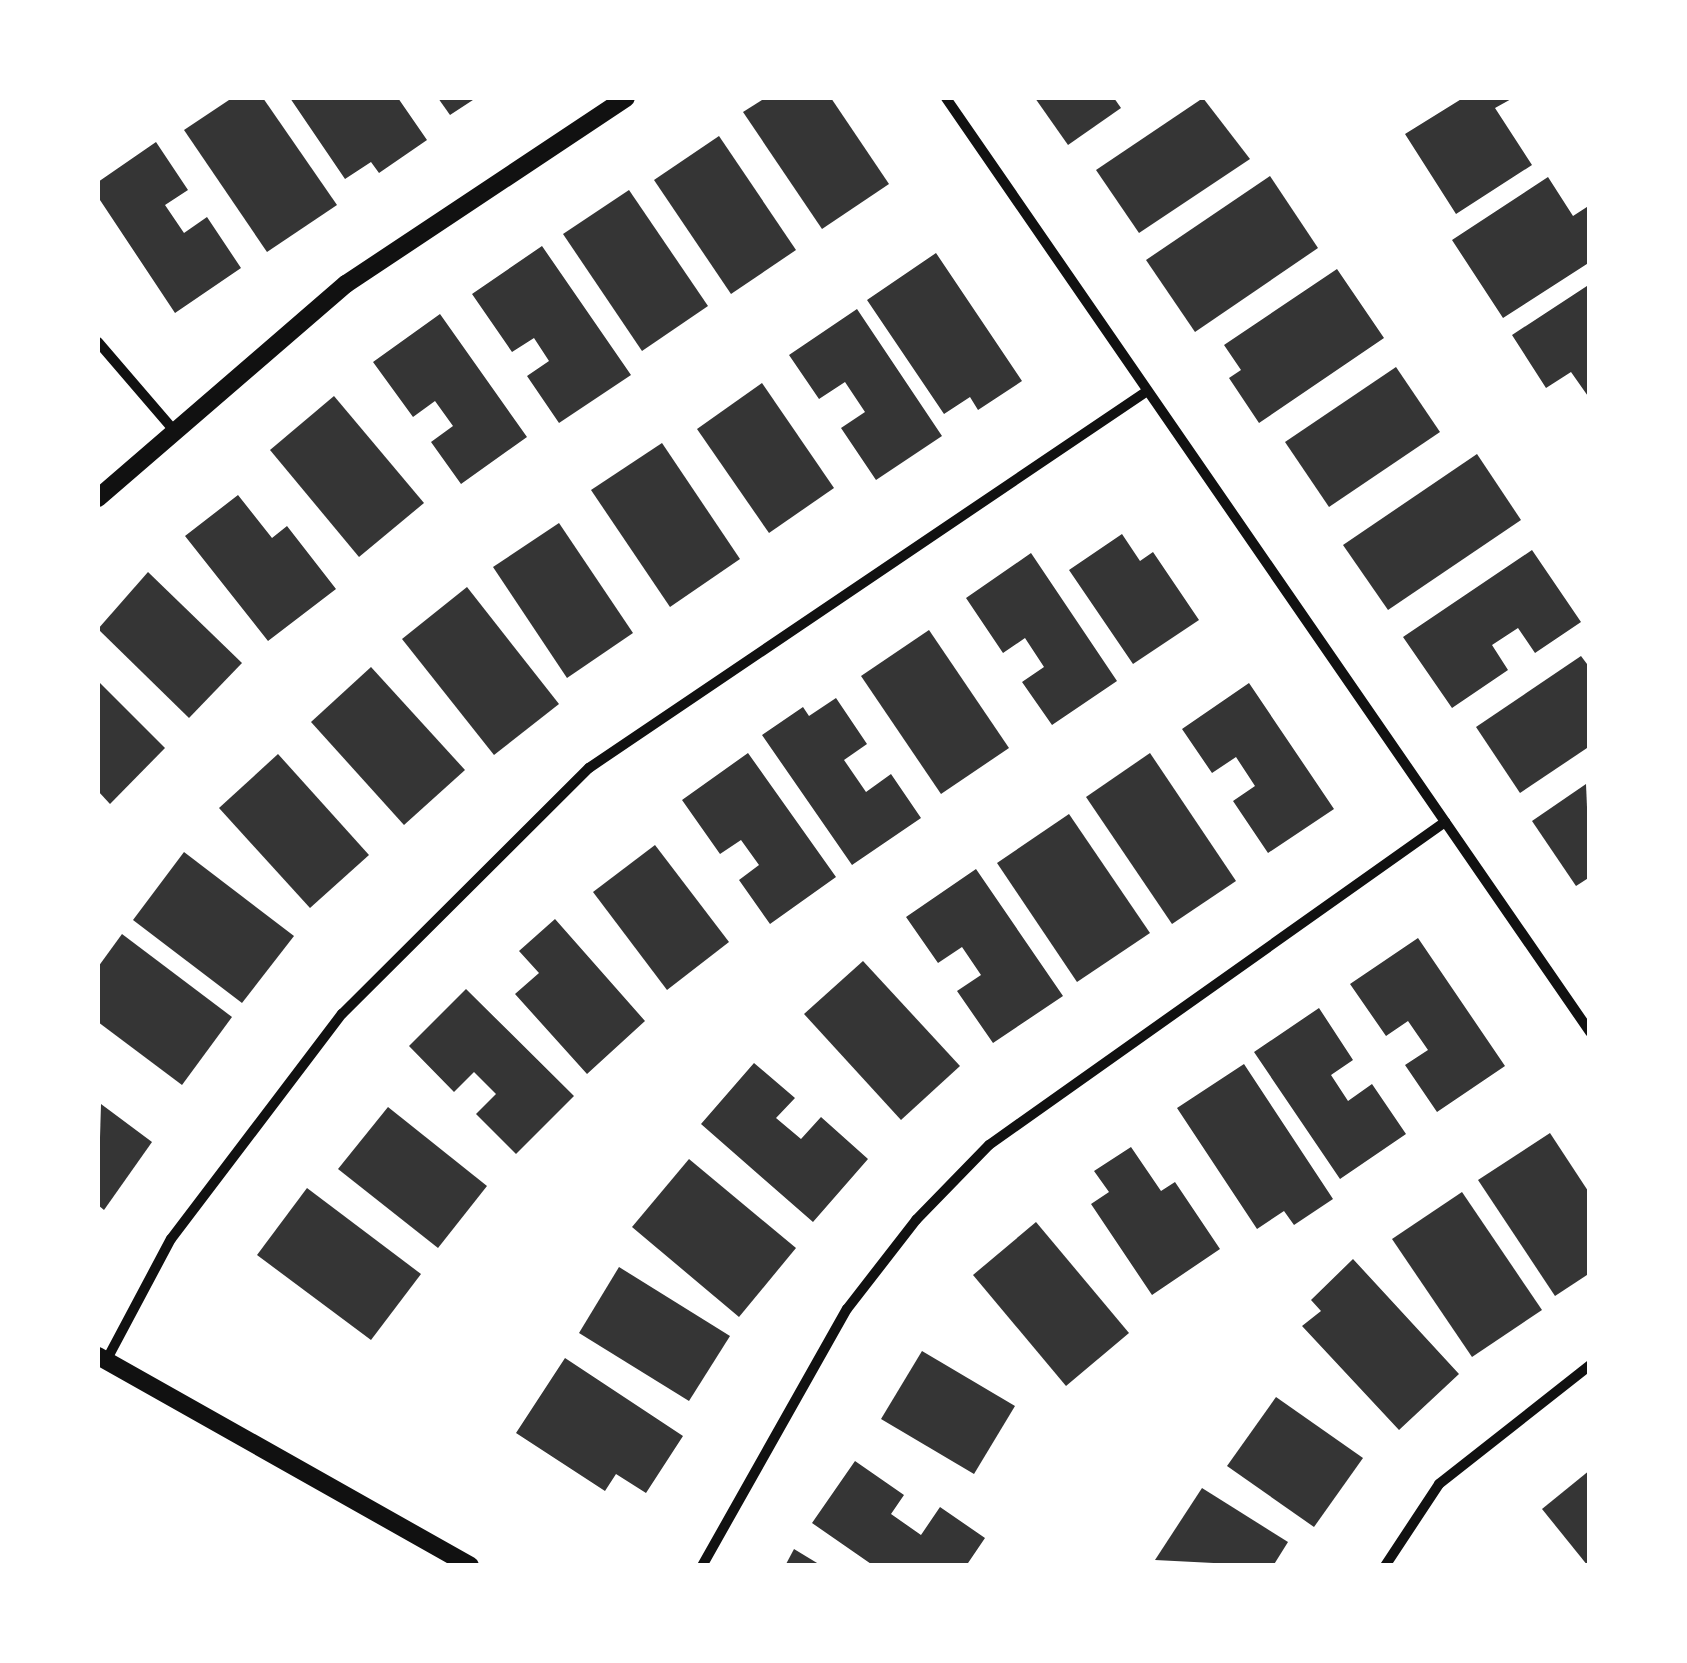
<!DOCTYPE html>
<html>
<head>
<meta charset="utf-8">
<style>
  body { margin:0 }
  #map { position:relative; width:1687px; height:1663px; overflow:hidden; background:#fff; font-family:Poppins,sans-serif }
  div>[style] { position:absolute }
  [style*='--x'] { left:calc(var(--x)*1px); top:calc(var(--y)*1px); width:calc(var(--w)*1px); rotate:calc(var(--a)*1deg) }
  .building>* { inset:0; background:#353535 }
  .minor>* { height:10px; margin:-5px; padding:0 5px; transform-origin:5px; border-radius:5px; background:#111 }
  .tertiary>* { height:18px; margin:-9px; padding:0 9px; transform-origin:9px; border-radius:9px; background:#111 }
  span { translate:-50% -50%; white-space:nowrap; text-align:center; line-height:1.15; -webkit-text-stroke:10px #fff; paint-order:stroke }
  .frame { position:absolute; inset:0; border:100px solid #fff; pointer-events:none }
</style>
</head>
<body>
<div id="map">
  <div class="building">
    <div style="clip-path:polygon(232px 98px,263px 98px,337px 205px,267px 252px,184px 130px)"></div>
    <div style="clip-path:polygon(290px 98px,398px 98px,427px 140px,379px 173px,371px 162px,345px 179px)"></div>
    <div style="clip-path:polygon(438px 98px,476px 98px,450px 115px)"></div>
    <div style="clip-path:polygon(765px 98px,831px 98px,889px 184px,822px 229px,743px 112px)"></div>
    <div style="clip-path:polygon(1035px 98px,1114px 98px,1121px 108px,1068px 145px)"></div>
    <div style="clip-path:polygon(1203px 98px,1250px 159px,1139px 233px,1096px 170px)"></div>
    <div style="clip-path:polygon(1463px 98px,1513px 98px,1495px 108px,1532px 165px,1456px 214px,1405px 134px)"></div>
    <div style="clip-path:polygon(719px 136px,796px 250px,731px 294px,654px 180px)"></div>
    <div style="clip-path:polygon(156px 142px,188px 190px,165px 205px,184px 233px,207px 217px,241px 268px,175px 313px,98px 197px,98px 182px)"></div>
    <div style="clip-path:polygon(1270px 176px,1318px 248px,1195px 332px,1146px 260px)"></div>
    <div style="clip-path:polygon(1548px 177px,1573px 216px,1590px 205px,1590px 262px,1503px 318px,1452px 240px)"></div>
    <div style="clip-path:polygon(629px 190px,708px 306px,642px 351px,563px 234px)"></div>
    <div style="clip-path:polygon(542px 246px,631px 375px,559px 423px,527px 376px,549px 361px,534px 338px,512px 352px,472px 294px)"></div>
    <div style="clip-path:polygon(936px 253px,1022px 381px,978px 410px,970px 397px,944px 414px,867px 300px)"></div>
    <div style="clip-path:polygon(1337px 269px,1384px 338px,1259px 423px,1229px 378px,1241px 370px,1224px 345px)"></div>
    <div style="clip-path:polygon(1590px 284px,1590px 399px,1571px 372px,1546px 388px,1512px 335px)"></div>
    <div style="clip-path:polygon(857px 309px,942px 436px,876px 480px,841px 428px,865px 412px,845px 382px,819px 399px,789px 355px)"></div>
    <div style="clip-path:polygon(440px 314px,527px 437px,461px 484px,431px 442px,453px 426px,435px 401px,413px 417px,373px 362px)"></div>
    <div style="clip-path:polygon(1396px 367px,1440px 432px,1329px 507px,1285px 442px)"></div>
    <div style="clip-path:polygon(762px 383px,834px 488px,769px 533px,697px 429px)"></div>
    <div style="clip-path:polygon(334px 396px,424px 503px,359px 557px,270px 450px)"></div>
    <div style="clip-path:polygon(662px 443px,740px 559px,670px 607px,591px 490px)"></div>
    <div style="clip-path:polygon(1477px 454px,1521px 520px,1388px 610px,1343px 545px)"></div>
    <div style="clip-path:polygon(238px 495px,272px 538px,287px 526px,336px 589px,268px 641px,185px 536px)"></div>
    <div style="clip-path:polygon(559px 523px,633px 633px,567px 678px,493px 567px)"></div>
    <div style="clip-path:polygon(1122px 534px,1140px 561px,1153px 552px,1199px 620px,1133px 664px,1069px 570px)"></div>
    <div style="clip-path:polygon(1532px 550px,1581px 622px,1535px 653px,1518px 628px,1492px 645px,1508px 670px,1452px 708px,1403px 637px)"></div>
    <div style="clip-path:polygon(1031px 553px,1117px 681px,1052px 725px,1022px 682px,1044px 667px,1025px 638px,1003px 653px,966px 598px)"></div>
    <div style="clip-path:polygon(148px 572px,242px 663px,189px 718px,98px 629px)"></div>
    <div style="clip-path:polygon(467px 587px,559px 704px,494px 755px,402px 639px)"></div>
    <div style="clip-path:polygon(929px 630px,1009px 748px,941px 794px,861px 676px)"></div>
    <div style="clip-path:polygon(1581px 656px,1590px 668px,1590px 746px,1520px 793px,1476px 727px)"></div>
    <div style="clip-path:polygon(371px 667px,465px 770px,404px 825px,311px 722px)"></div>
    <div style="clip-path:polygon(98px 681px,165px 748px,110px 804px,98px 791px)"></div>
    <div style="clip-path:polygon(1249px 683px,1334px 809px,1268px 853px,1233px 801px,1255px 786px,1236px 757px,1212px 773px,1182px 729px)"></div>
    <div style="clip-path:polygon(836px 698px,867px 744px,844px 760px,866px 792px,891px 774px,921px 818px,852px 865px,762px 735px,803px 707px,809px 716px)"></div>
    <div style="clip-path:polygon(748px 753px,836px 877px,770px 924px,739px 880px,759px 865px,741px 840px,720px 854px,682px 800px)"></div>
    <div style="clip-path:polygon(1150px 753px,1236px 881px,1172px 924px,1086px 797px)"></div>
    <div style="clip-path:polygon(278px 754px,369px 855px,310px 908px,219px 808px)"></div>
    <div style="clip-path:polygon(1586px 784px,1590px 877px,1576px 886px,1532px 821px)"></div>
    <div style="clip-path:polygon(1069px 814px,1150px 933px,1077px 982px,997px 863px)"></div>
    <div style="clip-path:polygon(655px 845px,729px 942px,667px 990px,593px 892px)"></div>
    <div style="clip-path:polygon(184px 852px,294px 936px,242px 1003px,133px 920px)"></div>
    <div style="clip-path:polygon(976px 869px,1063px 996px,993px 1043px,957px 991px,981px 975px,962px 947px,938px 963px,906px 917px)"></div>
    <div style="clip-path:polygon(555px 919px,645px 1021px,587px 1074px,515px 994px,539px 973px,519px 951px)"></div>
    <div style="clip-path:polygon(122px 934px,232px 1017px,182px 1085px,98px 1022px,98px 967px)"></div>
    <div style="clip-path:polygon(1418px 938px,1505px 1066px,1437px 1112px,1405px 1065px,1428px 1050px,1408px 1021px,1386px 1036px,1350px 984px)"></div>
    <div style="clip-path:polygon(863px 961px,960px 1066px,901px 1120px,804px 1014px)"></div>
    <div style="clip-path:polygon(466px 989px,574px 1096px,516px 1154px,476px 1114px,496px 1094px,474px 1072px,454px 1092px,409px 1046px)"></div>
    <div style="clip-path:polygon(1319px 1008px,1353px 1060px,1331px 1075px,1348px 1101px,1372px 1084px,1406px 1134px,1340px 1179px,1254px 1052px)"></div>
    <div style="clip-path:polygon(754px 1063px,795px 1098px,776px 1118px,801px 1139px,821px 1117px,868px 1159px,813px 1222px,701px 1124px)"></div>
    <div style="clip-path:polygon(1244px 1064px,1333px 1199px,1294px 1225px,1284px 1211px,1257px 1229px,1177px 1108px)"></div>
    <div style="clip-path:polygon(101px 1104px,152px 1142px,104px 1210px,98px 1205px)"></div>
    <div style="clip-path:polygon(388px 1107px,487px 1186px,438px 1248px,338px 1169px)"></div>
    <div style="clip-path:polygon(1550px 1133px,1590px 1194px,1590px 1273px,1555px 1296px,1478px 1180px)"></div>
    <div style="clip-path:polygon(1131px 1147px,1161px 1191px,1175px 1182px,1220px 1249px,1152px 1295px,1091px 1204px,1109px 1192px,1094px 1171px)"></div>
    <div style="clip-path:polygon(689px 1159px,796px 1248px,739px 1317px,632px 1227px)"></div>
    <div style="clip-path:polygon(307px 1188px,421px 1274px,371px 1340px,257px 1255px)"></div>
    <div style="clip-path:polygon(1462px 1192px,1542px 1310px,1472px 1357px,1392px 1239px)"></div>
    <div style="clip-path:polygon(1036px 1222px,1129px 1333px,1066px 1386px,973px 1275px)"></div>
    <div style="clip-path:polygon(1353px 1259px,1459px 1374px,1399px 1430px,1302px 1326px,1321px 1311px,1311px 1300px)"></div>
    <div style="clip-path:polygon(619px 1267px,730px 1336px,689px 1401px,579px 1333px)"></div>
    <div style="clip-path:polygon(922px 1351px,1015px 1406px,974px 1474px,881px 1419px)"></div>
    <div style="clip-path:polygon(565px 1358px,683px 1436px,646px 1493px,616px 1474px,605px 1491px,516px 1433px)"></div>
    <div style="clip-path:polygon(1276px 1397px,1363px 1458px,1314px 1527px,1227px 1466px)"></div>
    <div style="clip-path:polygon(855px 1461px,904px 1495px,891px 1514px,921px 1535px,940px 1507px,985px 1538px,966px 1566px,874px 1566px,812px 1523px)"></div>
    <div style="clip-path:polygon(1590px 1470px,1590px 1566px,1588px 1566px,1542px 1509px)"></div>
    <div style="clip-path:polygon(1202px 1488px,1288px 1542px,1273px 1566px,1155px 1560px)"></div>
    <div style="clip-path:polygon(794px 1549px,822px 1566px,785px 1566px)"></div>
  </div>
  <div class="minor">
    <div style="--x:946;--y:98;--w:1135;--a:55.41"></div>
    <div style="--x:98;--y:342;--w:113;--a:49.3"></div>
    <div style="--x:106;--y:1361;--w:138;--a:-62"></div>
    <div style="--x:171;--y:1239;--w:283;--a:-52.8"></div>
    <div style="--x:342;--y:1014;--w:349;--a:-44.9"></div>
    <div style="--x:589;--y:768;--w:673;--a:-34.04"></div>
    <div style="--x:702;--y:1566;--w:295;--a:-60.6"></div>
    <div style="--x:847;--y:1309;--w:113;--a:-52.2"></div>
    <div style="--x:916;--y:1220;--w:105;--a:-45.8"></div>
    <div style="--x:989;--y:1145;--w:559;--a:-35.31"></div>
    <div style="--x:1385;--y:1566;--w:98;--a:-56.6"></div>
    <div style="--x:1439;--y:1484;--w:192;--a:-38.2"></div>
  </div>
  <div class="tertiary">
    <div style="--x:98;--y:498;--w:328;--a:-40.8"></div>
    <div style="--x:346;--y:284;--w:336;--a:-33.6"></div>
    <div style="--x:98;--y:1356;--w:427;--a:29.4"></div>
  </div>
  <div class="frame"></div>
</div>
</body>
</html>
